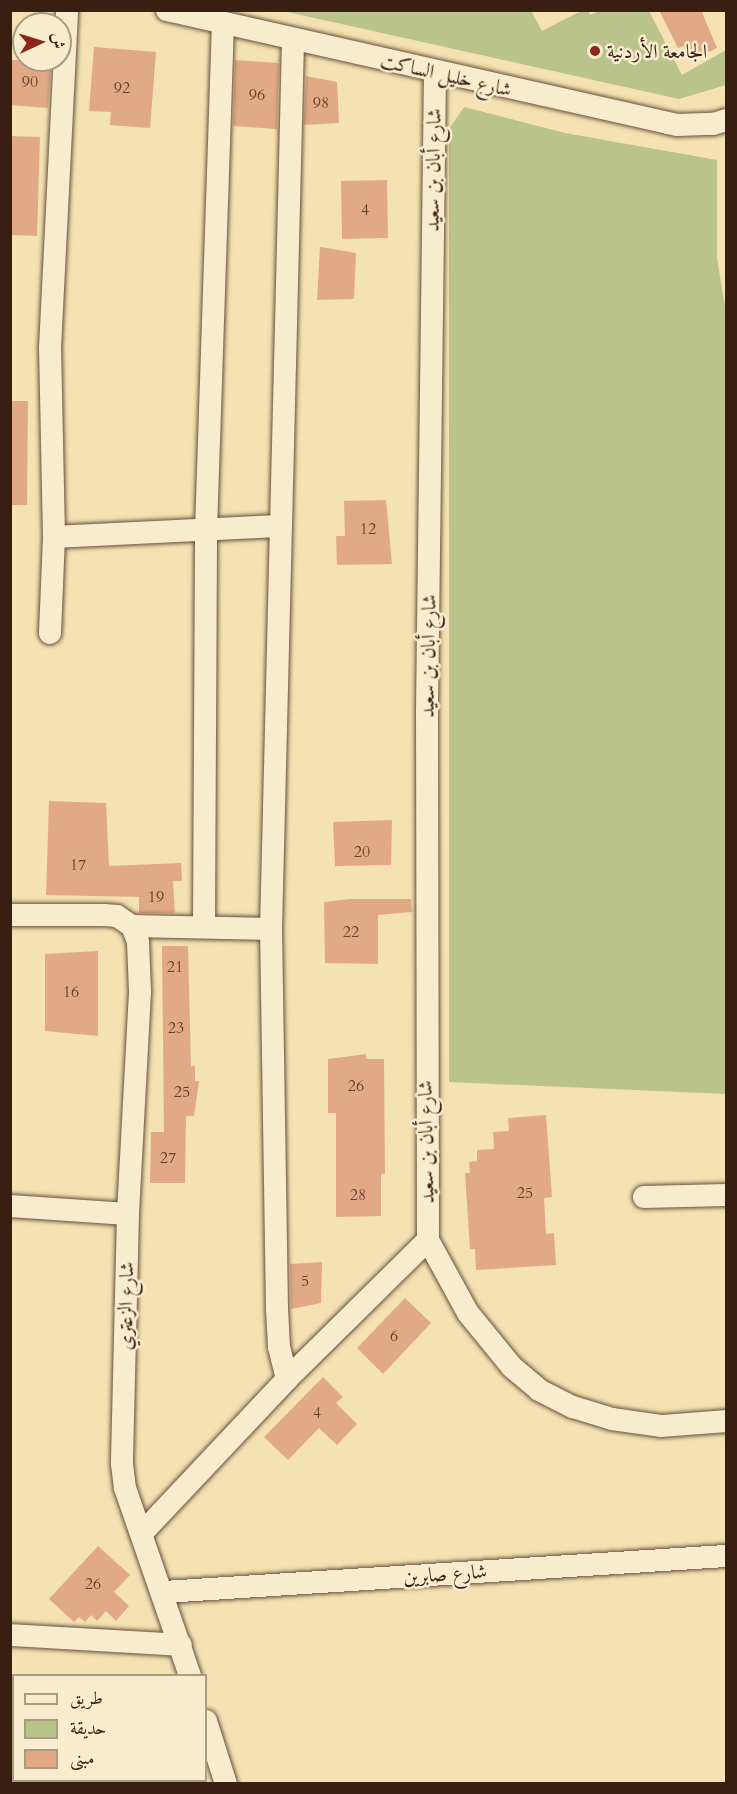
<!DOCTYPE html>
<html>
<head>
<meta charset="utf-8">
<style>
  body { margin:0 }
  #map { position:relative; width:737px; height:1794px; overflow:hidden; background:#f4e2b3; font-family:Cardo,Amiri,serif }
  div>[style] { position:absolute }
  [style*='--x'] { left:calc(var(--x)*1px); top:calc(var(--y)*1px); width:calc(var(--w)*1px); rotate:calc(var(--a)*1deg) }
  .green>* { inset:0; background:#bbc38d }
  .building>* { inset:0; background:#e2a987 }
  .roads { filter:drop-shadow(0 0 2px #684f3a) drop-shadow(0 0 2px #684f3a) }
  .minor>* { height:22px; margin:-11px; padding:0 11px; transform-origin:11px; border-radius:11px; background:#f8ecce }
  .dots>* { width:16px; height:16px; translate:-50% -50%; box-sizing:border-box; border:3px solid #f8ecce; border-radius:50% }
  span { translate:-50% -50%; white-space:nowrap; text-align:center; line-height:1.15; -webkit-text-stroke:5px #f8ecce; paint-order:stroke }
  .number-label { font-size:16px; color:#63412f }
  .number-label span { -webkit-text-stroke-width:0 }
  .poi-label { font-size:20px; color:#391e12 }
  .left { translate:0 -50%; text-align:left }
  .street-label { font-size:20px; color:#391e12 }
  .frame { position:absolute; inset:0; border:12px solid #391e12; pointer-events:none }
  .legend { position:absolute; left:12px; top:1674px; width:195px; height:108px; box-sizing:border-box; background:#f8ecce; border:2px solid #ac9a83; margin:0; padding:8px 10px; list-style:none; font-size:18px; color:#391e12 }
  .legend li { display:flex; align-items:center; gap:12px; height:30px }
  .legend b { width:30px; border:2px solid #ac9a83 }
  .north { position:absolute; left:12px; top:12px; width:60px; height:60px; box-sizing:border-box; background:#f8ecce; border:2px solid #ac9a83; border-radius:50%; rotate:86deg; font-size:16px; font-weight:700; line-height:24px; text-align:center; color:#391e12 }
  .north::after { content:''; display:block; margin:auto; width:21px; height:27px; background:#8f2418; clip-path:polygon(50% 0,100% 100%,50% 72%,0 100%) }
</style>
</head>
<body>
<div id="map">
  <div class="green">
    <div style="clip-path:polygon(283px 11px,531px 11px,542px 31px,581px 11px,588px 11px,590px 15px,600px 11px,649px 11px,682px 75px,726px 50px,726px 85px,679px 99px)"></div>
    <div style="clip-path:polygon(464px 107px,565px 133px,717px 160px,717px 258px,726px 313px,726px 1094px,449px 1082px,449px 129px)"></div>
  </div>
  <div class="building">
    <div style="clip-path:polygon(659px 10px,701px 10px,717px 48px,690px 61px,683px 46px,678px 48px)"></div>
    <div style="clip-path:polygon(94px 47px,156px 52px,150px 128px,110px 125px,111px 112px,89px 111px)"></div>
    <div style="clip-path:polygon(10px 60px,51px 60px,48px 108px,10px 105px)"></div>
    <div style="clip-path:polygon(235px 60px,279px 63px,277px 129px,233px 126px)"></div>
    <div style="clip-path:polygon(306px 76px,337px 82px,339px 123px,304px 125px)"></div>
    <div style="clip-path:polygon(10px 136px,40px 137px,37px 236px,10px 235px)"></div>
    <div style="clip-path:polygon(387px 180px,388px 238px,342px 239px,341px 181px)"></div>
    <div style="clip-path:polygon(320px 247px,356px 253px,354px 299px,317px 300px)"></div>
    <div style="clip-path:polygon(10px 401px,28px 401px,27px 505px,10px 505px)"></div>
    <div style="clip-path:polygon(386px 500px,392px 564px,337px 565px,336px 536px,345px 536px,344px 501px)"></div>
    <div style="clip-path:polygon(49px 801px,106px 803px,109px 866px,181px 863px,182px 881px,173px 881px,175px 913px,139px 913px,139px 897px,46px 895px)"></div>
    <div style="clip-path:polygon(392px 820px,391px 865px,335px 866px,333px 822px)"></div>
    <div style="clip-path:polygon(350px 899px,411px 899px,412px 912px,378px 915px,378px 964px,325px 963px,324px 902px)"></div>
    <div style="clip-path:polygon(162px 946px,188px 946px,191px 1066px,195px 1066px,195px 1081px,199px 1081px,194px 1116px,186px 1116px,185px 1183px,150px 1183px,151px 1132px,164px 1132px)"></div>
    <div style="clip-path:polygon(98px 951px,98px 1036px,45px 1031px,45px 954px)"></div>
    <div style="clip-path:polygon(366px 1054px,366px 1059px,384px 1059px,385px 1174px,381px 1174px,381px 1216px,336px 1217px,336px 1113px,328px 1113px,328px 1059px)"></div>
    <div style="clip-path:polygon(546px 1115px,552px 1197px,544px 1198px,546px 1234px,554px 1233px,556px 1265px,476px 1270px,475px 1249px,470px 1249px,465px 1173px,470px 1173px,469px 1162px,477px 1161px,477px 1150px,494px 1149px,493px 1132px,509px 1131px,508px 1118px)"></div>
    <div style="clip-path:polygon(322px 1262px,321px 1303px,291px 1309px,290px 1264px)"></div>
    <div style="clip-path:polygon(405px 1298px,431px 1323px,383px 1374px,357px 1348px)"></div>
    <div style="clip-path:polygon(323px 1377px,343px 1397px,336px 1403px,357px 1424px,337px 1445px,319px 1428px,288px 1460px,264px 1437px)"></div>
    <div style="clip-path:polygon(98px 1546px,130px 1575px,114px 1592px,129px 1606px,116px 1621px,106px 1611px,97px 1621px,91px 1615px,85px 1622px,79px 1617px,74px 1622px,49px 1599px)"></div>
  </div>
  <div class="roads">
    <div class="minor">
      <div style="--x:167;--y:10;--w:523;--a:12.71"></div>
      <div style="--x:677;--y:125;--w:36;--a:-2"></div>
      <div style="--x:713;--y:124;--w:14;--a:-17"></div>
      <div style="--x:435;--y:73;--w:640;--a:90.72"></div>
      <div style="--x:427;--y:713;--w:527;--a:89.89"></div>
      <div style="--x:428;--y:1240;--w:83;--a:61.3"></div>
      <div style="--x:468;--y:1313;--w:70;--a:50.8"></div>
      <div style="--x:512;--y:1367;--w:35;--a:40"></div>
      <div style="--x:539;--y:1390;--w:38;--a:27"></div>
      <div style="--x:573;--y:1407;--w:41;--a:17.1"></div>
      <div style="--x:612;--y:1419;--w:49;--a:8.1"></div>
      <div style="--x:661;--y:1426;--w:65;--a:-4.4"></div>
      <div style="--x:54;--y:537;--w:224;--a:-2.8"></div>
      <div style="--x:50;--y:633;--w:96;--a:-87.6"></div>
      <div style="--x:54;--y:537;--w:189;--a:-91.2"></div>
      <div style="--x:50;--y:348;--w:338;--a:-87.1"></div>
      <div style="--x:10;--y:915;--w:94;--a:0"></div>
      <div style="--x:104;--y:915;--w:13;--a:4"></div>
      <div style="--x:117;--y:916;--w:18;--a:34"></div>
      <div style="--x:132;--y:926;--w:139;--a:1.2"></div>
      <div style="--x:204;--y:925;--w:395;--a:-89.7"></div>
      <div style="--x:206;--y:530;--w:507;--a:-88.08"></div>
      <div style="--x:132;--y:926;--w:17;--a:69"></div>
      <div style="--x:138;--y:942;--w:50;--a:87.7"></div>
      <div style="--x:140;--y:992;--w:222;--a:93.1"></div>
      <div style="--x:128;--y:1214;--w:250;--a:91.4"></div>
      <div style="--x:122;--y:1464;--w:24;--a:83"></div>
      <div style="--x:125;--y:1488;--w:199;--a:70.9"></div>
      <div style="--x:644;--y:1197;--w:82;--a:-1.4"></div>
      <div style="--x:10;--y:1206;--w:118;--a:3.9"></div>
      <div style="--x:287;--y:1379;--w:33;--a:-104"></div>
      <div style="--x:279;--y:1347;--w:38;--a:-93"></div>
      <div style="--x:277;--y:1309;--w:380;--a:-90.9"></div>
      <div style="--x:271;--y:929;--w:890;--a:-88.58"></div>
      <div style="--x:143;--y:1532;--w:210;--a:-46.7"></div>
      <div style="--x:287;--y:1379;--w:198;--a:-44.6"></div>
      <div style="--x:164;--y:1592;--w:563;--a:-3.67"></div>
      <div style="--x:10;--y:1635;--w:171;--a:3.3"></div>
      <div style="--x:206;--y:1721;--w:66;--a:72.4"></div>
    </div>
  </div>
  <div class="dots">
    <div style="left:595px;top:51px;background:#8f2418"></div>
  </div>
  <div class="number-label">
    <span style="left:30px;top:82px">90</span>
    <span style="left:122px;top:88px">92</span>
    <span style="left:257px;top:95px">96</span>
    <span style="left:321px;top:103px">98</span>
    <span style="left:365px;top:210px">4</span>
    <span style="left:368px;top:529px">12</span>
    <span style="left:362px;top:852px">20</span>
    <span style="left:78px;top:865px">17</span>
    <span style="left:156px;top:897px">19</span>
    <span style="left:351px;top:932px">22</span>
    <span style="left:175px;top:967px">21</span>
    <span style="left:71px;top:992px">16</span>
    <span style="left:176px;top:1028px">23</span>
    <span style="left:356px;top:1086px">26</span>
    <span style="left:182px;top:1092px">25</span>
    <span style="left:168px;top:1158px">27</span>
    <span style="left:525px;top:1193px">25</span>
    <span style="left:358px;top:1195px">28</span>
    <span style="left:305px;top:1281px">5</span>
    <span style="left:394px;top:1336px">6</span>
    <span style="left:317px;top:1413px">4</span>
    <span style="left:93px;top:1584px">26</span>
  </div>
  <div class="poi-label">
    <span class="left" style="left:607px;top:51px">الجامعة الأردنية</span>
  </div>
  <div class="street-label">
    <span style="left:446px;top:75px;rotate:13deg">شارع خليل الساكت</span>
    <span style="left:433px;top:170px;rotate:-89deg">شارع أبان بن سعيد</span>
    <span style="left:428px;top:656px;rotate:-89deg">شارع أبان بن سعيد</span>
    <span style="left:426px;top:1142px;rotate:-91deg">شارع أبان بن سعيد</span>
    <span style="left:126px;top:1306px;rotate:-89deg">شارع الزعتري</span>
    <span style="left:445px;top:1574px;rotate:-4deg">شارع صابرين</span>
  </div>
  <div class="frame"></div>
  <ul class="legend">
  <li><b style="height:8px;background:#f8ecce"></b>طريق</li>
  <li><b style="height:16px;background:#bbc38d"></b>حديقة</li>
  <li><b style="height:16px;background:#e2a987"></b>مبنى</li>
  </ul>
  <div class="north">ش</div>
</div>
</body>
</html>
